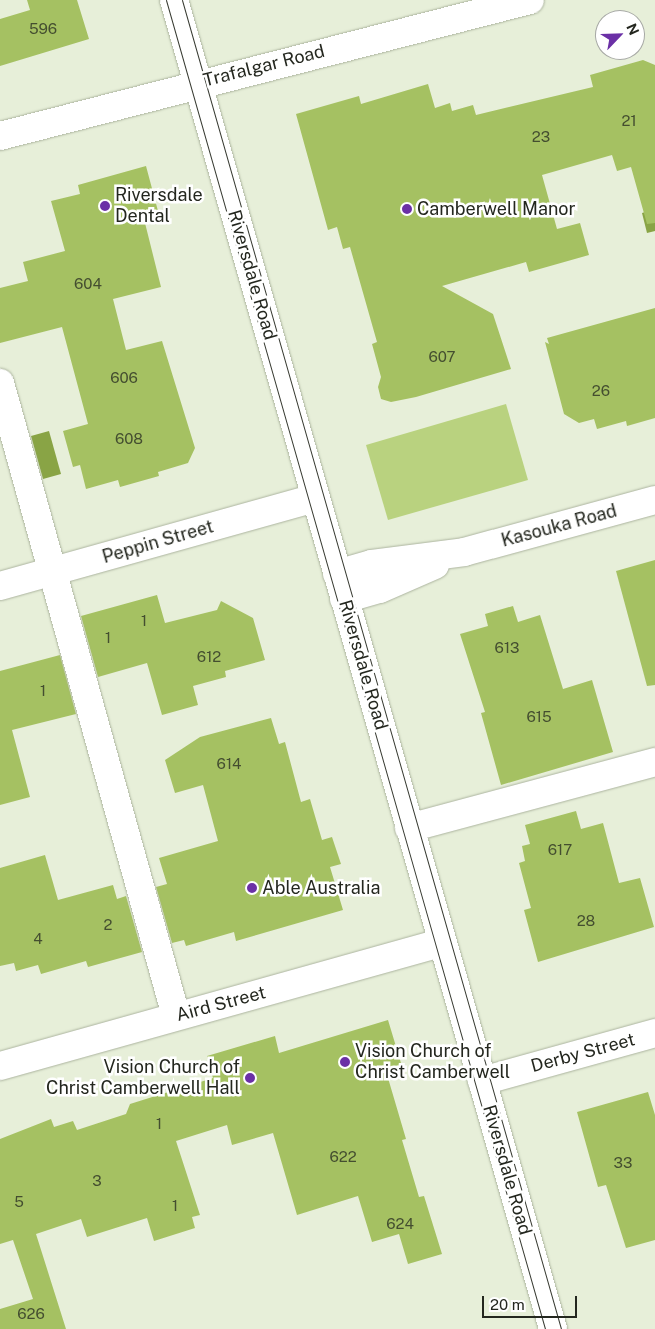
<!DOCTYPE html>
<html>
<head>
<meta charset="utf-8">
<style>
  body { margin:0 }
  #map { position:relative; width:655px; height:1329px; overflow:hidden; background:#e7efd9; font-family:"Public Sans",sans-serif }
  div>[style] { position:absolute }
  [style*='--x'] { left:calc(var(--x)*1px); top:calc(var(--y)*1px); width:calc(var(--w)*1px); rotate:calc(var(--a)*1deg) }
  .green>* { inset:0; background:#b9d27f }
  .water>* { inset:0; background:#89a445 }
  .building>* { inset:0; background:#a5c162 }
  .roads { filter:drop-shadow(0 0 1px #acb49f) drop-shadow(0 0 1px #acb49f) }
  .minor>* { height:28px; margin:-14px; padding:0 14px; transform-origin:14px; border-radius:14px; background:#fff }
  .major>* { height:28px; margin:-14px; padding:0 14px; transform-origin:14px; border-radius:14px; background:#fff }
  .tram>* { height:1px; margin:-0.5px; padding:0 0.5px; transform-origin:0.5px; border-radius:0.5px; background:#383b32 }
  .dots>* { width:14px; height:14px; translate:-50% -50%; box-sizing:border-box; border:2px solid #fff; border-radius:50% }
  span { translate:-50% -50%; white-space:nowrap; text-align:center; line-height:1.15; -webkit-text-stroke:5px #fff; paint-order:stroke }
  .number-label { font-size:15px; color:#444e30 }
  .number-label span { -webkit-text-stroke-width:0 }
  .street-label { font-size:18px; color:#24271f }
  .poi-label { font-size:18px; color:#24271f }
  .left { translate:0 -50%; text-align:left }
  .right { translate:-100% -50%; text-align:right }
  .north { position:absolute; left:595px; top:10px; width:50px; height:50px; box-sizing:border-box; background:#fff; border:1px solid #a7a9a5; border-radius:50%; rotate:66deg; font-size:14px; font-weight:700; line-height:20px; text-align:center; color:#24271f }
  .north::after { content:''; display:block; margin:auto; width:18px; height:22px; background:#6b30a6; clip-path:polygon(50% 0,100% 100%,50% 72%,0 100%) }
  .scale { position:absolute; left:482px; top:1296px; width:95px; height:22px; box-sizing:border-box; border:2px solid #24271f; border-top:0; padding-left:6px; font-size:15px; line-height:18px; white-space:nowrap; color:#24271f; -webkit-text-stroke:4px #fff; paint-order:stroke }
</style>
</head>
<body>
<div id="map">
  <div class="green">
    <div style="clip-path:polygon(506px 404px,528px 480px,388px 520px,366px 445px)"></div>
  </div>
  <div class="water">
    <div style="clip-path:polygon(655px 209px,655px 231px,647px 233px,642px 213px)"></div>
    <div style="clip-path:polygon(49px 431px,61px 474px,43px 479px,31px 436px)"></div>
  </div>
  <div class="building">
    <div style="clip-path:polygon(27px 0,77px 0,89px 39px,0 66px,0 19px,30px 10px)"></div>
    <div style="clip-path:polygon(643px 60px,655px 65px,655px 223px,647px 224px,631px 167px,617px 171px,612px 155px,542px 175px,557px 229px,580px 223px,589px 255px,529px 272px,526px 262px,442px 286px,493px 314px,511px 369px,416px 397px,391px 402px,381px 399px,378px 387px,381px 377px,372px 344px,377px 342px,350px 247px,343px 249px,337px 227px,328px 230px,296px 114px,359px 96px,361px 104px,428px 84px,435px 108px,450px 103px,452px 111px,473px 105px,476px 115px,593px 87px,590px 75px)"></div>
    <div style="clip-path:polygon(146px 166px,158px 211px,143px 215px,161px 287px,113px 299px,126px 350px,162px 341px,195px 448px,188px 463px,158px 472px,159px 476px,120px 487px,118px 480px,86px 489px,80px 465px,73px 467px,63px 431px,88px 424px,62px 327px,0 343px,0 288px,28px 281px,23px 262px,65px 251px,51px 201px,80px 194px,78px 185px)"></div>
    <div style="clip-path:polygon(655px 308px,655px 418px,627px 426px,626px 421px,597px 429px,594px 419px,579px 423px,564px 414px,545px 342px,549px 344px,547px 338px)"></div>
    <div style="clip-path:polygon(655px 560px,655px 685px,647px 686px,616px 571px)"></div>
    <div style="clip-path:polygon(157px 595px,165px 623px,217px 610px,221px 601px,253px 618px,265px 660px,225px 671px,226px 677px,193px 686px,198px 705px,162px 715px,147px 663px,98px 677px,81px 616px)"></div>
    <div style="clip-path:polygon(513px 606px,518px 622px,540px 615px,563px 689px,592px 680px,613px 752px,501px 785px,481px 713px,485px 712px,460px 634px,488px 626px,485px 614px)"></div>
    <div style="clip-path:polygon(60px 655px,76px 714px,12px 730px,30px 797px,0 805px,0 671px)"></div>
    <div style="clip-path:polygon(271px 718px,279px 744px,285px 742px,301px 802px,310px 799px,322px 840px,332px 837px,341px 864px,330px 867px,343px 910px,236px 941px,234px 932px,186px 946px,184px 940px,172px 943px,156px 887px,167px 884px,159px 858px,218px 841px,203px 785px,175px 793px,165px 760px,200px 737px)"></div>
    <div style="clip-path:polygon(576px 811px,581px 829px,603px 823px,619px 883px,640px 878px,654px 927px,538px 962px,524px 910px,531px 908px,519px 863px,525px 861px,522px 846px,530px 844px,525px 825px)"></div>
    <div style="clip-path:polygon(45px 855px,58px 900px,113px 885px,117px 899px,126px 896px,142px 952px,88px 967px,86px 961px,41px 974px,38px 965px,16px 971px,14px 963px,0 966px,0 868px)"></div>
    <div style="clip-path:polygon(388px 1020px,404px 1073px,388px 1078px,406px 1139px,402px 1140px,419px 1197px,424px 1196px,442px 1254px,408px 1264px,399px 1234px,372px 1242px,358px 1196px,297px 1215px,273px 1133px,232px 1145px,227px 1125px,176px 1141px,200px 1215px,192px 1217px,195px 1228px,154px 1241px,147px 1218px,87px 1237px,81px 1219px,36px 1234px,66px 1329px,0 1329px,0 1309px,33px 1299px,13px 1240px,0 1244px,0 1139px,51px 1119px,54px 1127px,73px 1121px,77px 1130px,126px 1114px,130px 1104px,213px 1078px,207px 1056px,275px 1036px,279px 1053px)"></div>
    <div style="clip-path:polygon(648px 1092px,655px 1115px,655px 1240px,626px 1248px,606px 1185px,598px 1187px,577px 1112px)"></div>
  </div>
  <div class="roads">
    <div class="minor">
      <div style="--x:0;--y:383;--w:657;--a:74.46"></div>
      <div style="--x:337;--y:574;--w:36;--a:-16"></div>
      <div style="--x:372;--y:564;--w:93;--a:-7.4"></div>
      <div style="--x:464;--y:552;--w:198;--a:-15.2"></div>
      <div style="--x:0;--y:586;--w:327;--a:-15.6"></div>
      <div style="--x:344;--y:599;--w:37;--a:-16"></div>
      <div style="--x:380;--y:589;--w:60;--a:-23.6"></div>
      <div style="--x:409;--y:828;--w:255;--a:-15"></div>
      <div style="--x:0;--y:1066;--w:459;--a:-15.6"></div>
      <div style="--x:482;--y:1081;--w:180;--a:-15.5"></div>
    </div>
    <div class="major">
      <div style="--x:174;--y:0;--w:1382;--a:74.08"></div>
      <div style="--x:0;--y:136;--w:547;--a:-14.39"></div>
    </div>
  </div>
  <div class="tram">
    <div style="--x:166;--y:0;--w:1382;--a:74.08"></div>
    <div style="--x:182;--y:0;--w:1382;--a:74.08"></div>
  </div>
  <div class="dots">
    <div style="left:105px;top:206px;background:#6b30a6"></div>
    <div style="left:407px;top:209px;background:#6b30a6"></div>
    <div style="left:252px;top:888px;background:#6b30a6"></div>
    <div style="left:345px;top:1062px;background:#6b30a6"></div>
    <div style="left:250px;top:1078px;background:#6b30a6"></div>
  </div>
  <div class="number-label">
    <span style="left:43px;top:29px">596</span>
    <span style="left:629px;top:121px">21</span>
    <span style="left:541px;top:137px">23</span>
    <span style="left:88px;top:284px">604</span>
    <span style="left:442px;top:357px">607</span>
    <span style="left:124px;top:378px">606</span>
    <span style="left:601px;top:391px">26</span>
    <span style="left:129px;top:439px">608</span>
    <span style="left:144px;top:621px">1</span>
    <span style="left:108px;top:638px">1</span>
    <span style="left:507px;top:648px">613</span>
    <span style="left:209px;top:657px">612</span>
    <span style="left:43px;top:691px">1</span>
    <span style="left:539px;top:717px">615</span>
    <span style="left:229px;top:764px">614</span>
    <span style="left:560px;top:850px">617</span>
    <span style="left:586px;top:921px">28</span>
    <span style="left:108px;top:925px">2</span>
    <span style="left:38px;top:939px">4</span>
    <span style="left:159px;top:1124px">1</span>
    <span style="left:343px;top:1157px">622</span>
    <span style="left:623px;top:1163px">33</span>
    <span style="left:97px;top:1181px">3</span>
    <span style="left:19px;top:1202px">5</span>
    <span style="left:175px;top:1206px">1</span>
    <span style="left:400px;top:1224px">624</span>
    <span style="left:31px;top:1314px">626</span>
  </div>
  <div class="street-label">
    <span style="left:264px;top:66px;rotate:-14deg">Trafalgar Road</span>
    <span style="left:252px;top:275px;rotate:74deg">Riversdale Road</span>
    <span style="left:559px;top:526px;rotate:-15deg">Kasouka Road</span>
    <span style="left:158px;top:542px;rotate:-16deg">Peppin Street</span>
    <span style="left:363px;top:665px;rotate:74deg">Riversdale Road</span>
    <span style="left:221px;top:1004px;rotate:-15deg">Aird Street</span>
    <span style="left:583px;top:1053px;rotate:-15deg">Derby Street</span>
    <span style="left:507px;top:1170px;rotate:74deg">Riversdale Road</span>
  </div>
  <div class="poi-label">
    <span class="left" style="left:115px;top:206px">Riversdale<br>Dental</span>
    <span class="left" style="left:417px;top:209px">Camberwell Manor</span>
    <span class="left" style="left:262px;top:888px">Able Australia</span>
    <span class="left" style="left:355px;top:1062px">Vision Church of<br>Christ Camberwell</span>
    <span class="right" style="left:240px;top:1078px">Vision Church of<br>Christ Camberwell Hall</span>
  </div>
  <div class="north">N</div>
  <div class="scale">20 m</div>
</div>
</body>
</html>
